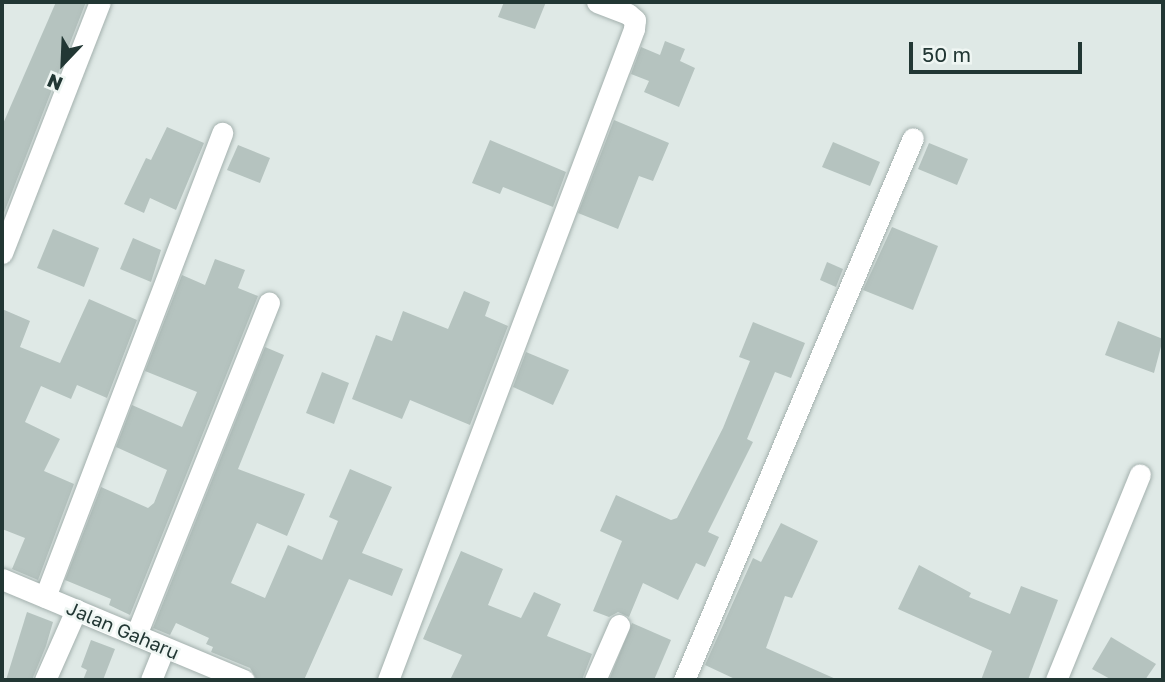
<!DOCTYPE html>
<html>
<head>
<meta charset="utf-8">
<style>
  body { margin:0 }
  #map { position:relative; width:1165px; height:682px; overflow:hidden; background:#dfe9e6; font-family:"Golos Text",sans-serif }
  div>[style] { position:absolute }
  [style*='--x'] { left:calc(var(--x)*1px); top:calc(var(--y)*1px); width:calc(var(--w)*1px); rotate:calc(var(--a)*1deg) }
  .building>* { inset:0; background:#b5c3bf }
  .roads { filter:drop-shadow(0 0 2px #a3b0ad) drop-shadow(0 0 2px #a3b0ad) }
  .minor>* { height:21px; margin:-10.5px; padding:0 10.5px; transform-origin:10.5px; border-radius:10.5px; background:#fff }
  span { translate:-50% -50%; white-space:nowrap; text-align:center; line-height:1.15; -webkit-text-stroke:5px #eff6f3; paint-order:stroke }
  .street-label { font-size:19px; color:#223734 }
  .frame { position:absolute; inset:0; border:4px solid #223734; pointer-events:none }
  .north { position:absolute; left:28px; top:28px; width:70px; height:70px; -webkit-text-stroke:5px #eff6f3; paint-order:stroke; rotate:203deg; font-size:19px; font-weight:700; line-height:28px; text-align:center; color:#223734 }
  .north::after { content:''; display:block; margin:auto; width:24px; height:32px; background:#223734; clip-path:polygon(50% 0,100% 100%,50% 72%,0 100%) }
  .scale { position:absolute; left:909px; top:42px; width:173px; height:32px; box-sizing:border-box; border:4px solid #223734; border-top:0; padding-left:9px; font-size:21px; line-height:24px; white-space:nowrap; color:#223734; -webkit-text-stroke:5px #eff6f3; paint-order:stroke }
</style>
</head>
<body>
<div id="map">
  <div class="building">
    <div style="clip-path:polygon(56px 2px,86px 2px,2px 218px,2px 126px)"></div>
    <div style="clip-path:polygon(504px 2px,546px 2px,535px 29px,498px 17px)"></div>
    <div style="clip-path:polygon(665px 41px,685px 49px,680px 61px,695px 68px,679px 107px,644px 92px,649px 81px,631px 74px,641px 47px,660px 55px)"></div>
    <div style="clip-path:polygon(614px 120px,669px 143px,653px 181px,639px 176px,618px 229px,578px 213px)"></div>
    <div style="clip-path:polygon(167px 127px,204px 143px,176px 210px,150px 198px,144px 213px,124px 204px,146px 158px,151px 160px)"></div>
    <div style="clip-path:polygon(490px 140px,566px 172px,553px 207px,503px 187px,500px 194px,472px 183px)"></div>
    <div style="clip-path:polygon(833px 142px,880px 162px,870px 186px,822px 167px)"></div>
    <div style="clip-path:polygon(929px 143px,968px 159px,957px 185px,918px 169px)"></div>
    <div style="clip-path:polygon(238px 145px,270px 158px,260px 183px,227px 170px)"></div>
    <div style="clip-path:polygon(892px 227px,938px 246px,913px 310px,863px 290px)"></div>
    <div style="clip-path:polygon(53px 229px,99px 248px,84px 287px,37px 268px)"></div>
    <div style="clip-path:polygon(133px 238px,161px 250px,151px 282px,120px 269px)"></div>
    <div style="clip-path:polygon(215px 259px,245px 270px,238px 288px,258px 296px,130px 615px,109px 605px,111px 599px,65px 580px,101px 487px,148px 508px,154px 503px,167px 470px,116px 447px,132px 405px,182px 427px,197px 392px,145px 371px,182px 275px,205px 285px)"></div>
    <div style="clip-path:polygon(827px 262px,843px 269px,836px 287px,820px 280px)"></div>
    <div style="clip-path:polygon(464px 291px,490px 302px,485px 316px,508px 326px,470px 425px,410px 400px,402px 419px,352px 399px,376px 335px,392px 341px,403px 311px,448px 329px)"></div>
    <div style="clip-path:polygon(89px 299px,137px 320px,107px 398px,77px 385px,71px 399px,41px 386px,25px 422px,60px 439px,44px 471px,74px 484px,38px 580px,12px 569px,25px 538px,2px 529px,2px 309px,30px 321px,20px 347px,60px 363px)"></div>
    <div style="clip-path:polygon(1118px 321px,1163px 339px,1154px 373px,1105px 355px)"></div>
    <div style="clip-path:polygon(753px 322px,805px 343px,791px 378px,775px 372px,747px 439px,753px 442px,708px 532px,719px 537px,705px 567px,696px 563px,678px 600px,643px 583px,629px 617px,618px 612px,609px 617px,593px 611px,622px 541px,600px 531px,616px 495px,671px 520px,677px 518px,723px 428px,750px 361px,739px 357px)"></div>
    <div style="clip-path:polygon(265px 347px,284px 355px,238px 469px,305px 494px,287px 536px,257px 523px,231px 583px,265px 598px,288px 545px,322px 560px,338px 521px,329px 517px,350px 469px,392px 487px,362px 553px,403px 569px,392px 596px,349px 579px,304px 680px,257px 680px,250px 668px,211px 652px,213px 647px,206px 644px,209px 638px,176px 623px,170px 635px,153px 628px)"></div>
    <div style="clip-path:polygon(526px 352px,569px 370px,553px 405px,513px 387px)"></div>
    <div style="clip-path:polygon(322px 372px,349px 383px,334px 424px,306px 413px)"></div>
    <div style="clip-path:polygon(781px 523px,818px 541px,792px 598px,785px 596px,766px 648px,838px 680px,737px 680px,705px 665px,753px 558px,761px 562px)"></div>
    <div style="clip-path:polygon(461px 551px,503px 569px,488px 605px,521px 618px,534px 592px,561px 604px,547px 636px,592px 654px,582px 680px,450px 680px,462px 655px,423px 639px)"></div>
    <div style="clip-path:polygon(919px 565px,971px 593px,969px 597px,1010px 614px,1021px 586px,1058px 600px,1028px 680px,981px 680px,992px 651px,898px 609px)"></div>
    <div style="clip-path:polygon(27px 612px,53px 622px,46px 646px,32px 680px,6px 680px)"></div>
    <div style="clip-path:polygon(632px 623px,671px 640px,654px 680px,609px 680px)"></div>
    <div style="clip-path:polygon(1111px 637px,1156px 664px,1145px 680px,1112px 680px,1092px 669px)"></div>
    <div style="clip-path:polygon(91px 640px,115px 649px,103px 680px,83px 680px,87px 670px,81px 667px)"></div>
  </div>
  <div class="roads">
    <div class="minor">
      <div style="--x:2;--y:253;--w:269;--a:-68.7"></div>
      <div style="--x:2;--y:579;--w:262;--a:22.7"></div>
      <div style="--x:45;--y:597;--w:497;--a:-69.1"></div>
      <div style="--x:136;--y:635;--w:358;--a:-68.2"></div>
      <div style="--x:45;--y:680;--w:77;--a:-66.1"></div>
      <div style="--x:151;--y:680;--w:35;--a:-68"></div>
      <div style="--x:388;--y:680;--w:696;--a:-69.3"></div>
      <div style="--x:634;--y:29;--w:9;--a:-84"></div>
      <div style="--x:635;--y:20;--w:9;--a:-139"></div>
      <div style="--x:628;--y:14;--w:33;--a:-159"></div>
      <div style="--x:595;--y:680;--w:60;--a:-66.4"></div>
      <div style="--x:684;--y:680;--w:588;--a:-67.1"></div>
      <div style="--x:1056;--y:680;--w:222;--a:-67.8"></div>
    </div>
  </div>
  <div class="street-label">
    <span style="left:123px;top:630px;rotate:23deg">Jalan Gaharu</span>
  </div>
  <div class="frame"></div>
  <div class="north">N</div>
  <div class="scale">50 m</div>
</div>
</body>
</html>
